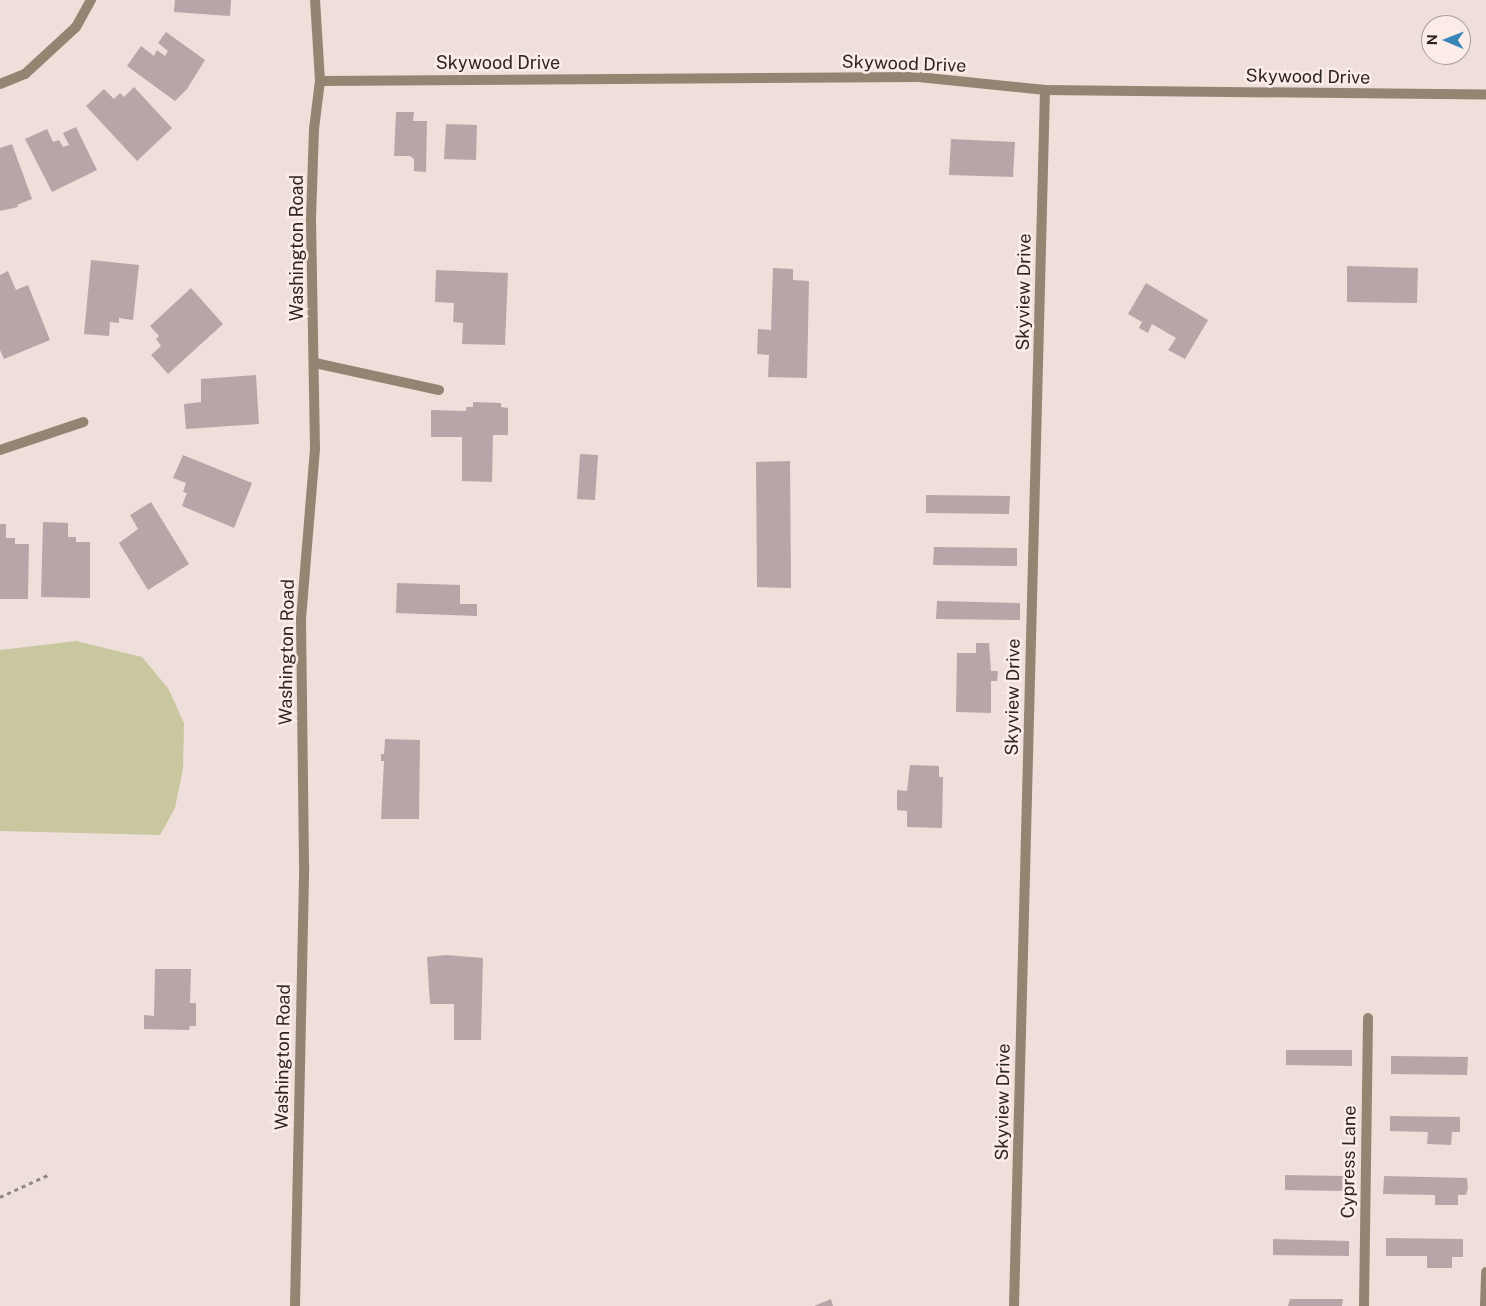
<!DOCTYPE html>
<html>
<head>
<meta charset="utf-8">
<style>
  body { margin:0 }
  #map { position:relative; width:1486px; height:1306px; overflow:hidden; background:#efdfda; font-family:"Public Sans",sans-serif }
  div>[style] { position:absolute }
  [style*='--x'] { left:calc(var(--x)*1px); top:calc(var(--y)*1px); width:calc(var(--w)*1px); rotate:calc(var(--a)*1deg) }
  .green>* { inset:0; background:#c9c79f }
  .building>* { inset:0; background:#b6a6a8 }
  .path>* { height:3px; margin-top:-1.5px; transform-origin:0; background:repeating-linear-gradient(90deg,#928783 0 4px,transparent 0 8px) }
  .lane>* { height:10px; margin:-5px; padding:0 5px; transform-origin:5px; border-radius:5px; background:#948573 }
  .street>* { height:10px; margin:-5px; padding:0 5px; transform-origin:5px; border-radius:5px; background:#948573 }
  span { translate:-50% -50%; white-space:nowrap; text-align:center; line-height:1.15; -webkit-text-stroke:5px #fcece7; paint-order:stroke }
  .street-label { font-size:18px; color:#2c2624 }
  .north { position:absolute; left:1421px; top:15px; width:50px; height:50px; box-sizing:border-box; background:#fcece7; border:1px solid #a99d99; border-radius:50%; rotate:271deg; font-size:14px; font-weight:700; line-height:20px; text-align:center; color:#2c2624 }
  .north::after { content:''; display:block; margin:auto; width:18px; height:22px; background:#3885b8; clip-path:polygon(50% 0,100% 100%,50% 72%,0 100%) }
</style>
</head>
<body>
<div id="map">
  <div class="green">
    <div style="clip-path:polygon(76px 641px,142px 657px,168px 688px,184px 723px,183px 769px,175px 808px,160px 835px,0 831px,0 650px)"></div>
  </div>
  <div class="building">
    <div style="clip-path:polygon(175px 0,231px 0,230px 16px,174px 12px)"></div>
    <div style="clip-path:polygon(166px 32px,205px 60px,187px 89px,175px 101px,127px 66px,141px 46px,154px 56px,157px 50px,165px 56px,168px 51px,158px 43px)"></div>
    <div style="clip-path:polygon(134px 87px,172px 128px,137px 161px,86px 106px,104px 89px,114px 99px,120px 93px,124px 97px)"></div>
    <div style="clip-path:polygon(396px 112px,414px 112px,413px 121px,427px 121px,426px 172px,414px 171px,414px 159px,410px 156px,394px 156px)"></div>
    <div style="clip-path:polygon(446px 124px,477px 125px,476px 160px,444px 159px)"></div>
    <div style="clip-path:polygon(76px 127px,97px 170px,52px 192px,25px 139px,47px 129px,53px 142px,59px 140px,63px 147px,69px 145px,63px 133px)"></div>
    <div style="clip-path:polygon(951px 139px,1015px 142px,1013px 177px,949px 175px)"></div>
    <div style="clip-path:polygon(12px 144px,32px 199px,17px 205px,18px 207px,0 211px,0 148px)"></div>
    <div style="clip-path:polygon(91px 260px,139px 265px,133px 320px,119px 318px,119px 323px,110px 322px,109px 336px,84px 334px)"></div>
    <div style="clip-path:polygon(1347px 266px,1418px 268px,1417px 303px,1347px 302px)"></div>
    <div style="clip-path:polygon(773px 268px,793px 269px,793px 280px,809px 281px,807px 378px,768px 377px,769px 355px,757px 354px,758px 329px,771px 330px)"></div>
    <div style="clip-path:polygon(436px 270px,508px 273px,505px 345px,462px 344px,463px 323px,453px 322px,454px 303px,435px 302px)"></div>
    <div style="clip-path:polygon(8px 271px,16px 290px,28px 285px,50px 340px,4px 359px,0 350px,0 275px)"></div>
    <div style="clip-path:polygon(1146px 283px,1208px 320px,1185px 359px,1168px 350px,1176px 338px,1152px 324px,1148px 333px,1139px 328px,1142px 322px,1128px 314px)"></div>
    <div style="clip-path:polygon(191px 288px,223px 324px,168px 374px,151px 355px,161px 346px,156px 339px,159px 336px,150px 326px)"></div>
    <div style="clip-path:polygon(256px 375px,259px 424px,186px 429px,184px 404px,201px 402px,201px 379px)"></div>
    <div style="clip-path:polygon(473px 402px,501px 403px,501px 407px,508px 408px,508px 435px,493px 435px,492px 482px,462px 481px,462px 437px,431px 437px,431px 410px,466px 411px,466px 407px,473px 407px)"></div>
    <div style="clip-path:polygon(580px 454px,598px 455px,595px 500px,577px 499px)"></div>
    <div style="clip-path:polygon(183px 455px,252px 483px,234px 528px,182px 506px,187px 493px,183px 492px,186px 483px,173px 478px)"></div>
    <div style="clip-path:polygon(790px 461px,791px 588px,757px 587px,756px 462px)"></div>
    <div style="clip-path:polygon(926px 495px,1010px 496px,1009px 514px,926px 513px)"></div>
    <div style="clip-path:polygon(151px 502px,189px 564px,148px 590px,119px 543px,138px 529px,130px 515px)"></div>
    <div style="clip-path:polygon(43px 522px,68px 523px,68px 537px,76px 537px,76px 542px,90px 542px,90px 598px,41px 597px)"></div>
    <div style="clip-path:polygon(0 524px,6px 524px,6px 538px,15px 538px,15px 544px,29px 544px,28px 599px,0 599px)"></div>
    <div style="clip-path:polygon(934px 547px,1017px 548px,1017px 566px,933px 565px)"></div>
    <div style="clip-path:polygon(397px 583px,460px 585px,460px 604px,477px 604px,477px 616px,396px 613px)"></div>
    <div style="clip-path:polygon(937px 601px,1020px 603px,1020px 620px,936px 619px)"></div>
    <div style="clip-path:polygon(976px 643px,989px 643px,991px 671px,998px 671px,997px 681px,991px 681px,991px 713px,956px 712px,957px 653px,976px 653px)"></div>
    <div style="clip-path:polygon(385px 739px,420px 740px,419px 819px,381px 819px,384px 761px,381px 761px,381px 754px,384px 754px)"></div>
    <div style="clip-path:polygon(910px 765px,939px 766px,939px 777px,943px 777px,942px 828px,907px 827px,907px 811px,897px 810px,897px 790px,907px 791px)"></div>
    <div style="clip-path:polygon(446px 955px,483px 958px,481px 1040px,454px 1040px,454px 1004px,430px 1004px,427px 957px)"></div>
    <div style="clip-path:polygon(155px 969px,191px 969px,190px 1003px,196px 1003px,196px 1026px,190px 1026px,189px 1030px,144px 1029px,144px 1015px,154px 1016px)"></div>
    <div style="clip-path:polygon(1286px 1050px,1352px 1050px,1352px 1066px,1286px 1065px)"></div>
    <div style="clip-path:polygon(1391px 1056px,1468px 1057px,1467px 1075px,1391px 1074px)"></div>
    <div style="clip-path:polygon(1390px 1116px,1460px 1117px,1460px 1132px,1452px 1132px,1451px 1145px,1427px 1144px,1428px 1132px,1390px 1131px)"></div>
    <div style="clip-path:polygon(1285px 1175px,1344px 1176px,1343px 1191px,1285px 1190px)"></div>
    <div style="clip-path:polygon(1384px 1176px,1467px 1178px,1468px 1188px,1466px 1195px,1458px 1195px,1458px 1205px,1435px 1205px,1435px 1195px,1383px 1194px)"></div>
    <div style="clip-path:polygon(1386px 1238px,1463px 1239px,1463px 1257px,1452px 1257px,1452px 1268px,1427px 1268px,1427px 1256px,1386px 1256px)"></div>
    <div style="clip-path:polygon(1273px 1239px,1349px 1241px,1349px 1256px,1273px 1255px)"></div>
    <div style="clip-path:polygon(831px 1299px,833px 1306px,814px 1306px)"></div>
    <div style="clip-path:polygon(1290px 1299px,1343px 1299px,1342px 1306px,1288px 1306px)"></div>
  </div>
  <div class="path">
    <div style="--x:0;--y:1197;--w:53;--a:-24.6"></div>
  </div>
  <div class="lane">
    <div style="--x:315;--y:363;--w:127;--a:12.3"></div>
  </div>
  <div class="street">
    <div style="--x:320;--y:81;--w:598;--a:-0.38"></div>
    <div style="--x:918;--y:77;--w:128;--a:5.8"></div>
    <div style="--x:1045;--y:90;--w:441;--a:0.6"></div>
    <div style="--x:0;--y:84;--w:27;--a:-22"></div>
    <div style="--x:25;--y:74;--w:69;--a:-42.7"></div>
    <div style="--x:76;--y:27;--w:31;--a:-61"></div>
    <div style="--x:0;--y:450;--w:88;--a:-18.6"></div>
    <div style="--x:295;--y:1306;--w:442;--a:-88.8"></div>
    <div style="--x:304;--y:864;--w:245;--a:-90.7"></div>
    <div style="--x:301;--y:619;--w:171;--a:-85.3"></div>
    <div style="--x:315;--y:449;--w:230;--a:-91"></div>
    <div style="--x:311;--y:219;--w:90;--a:-88.1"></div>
    <div style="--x:314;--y:129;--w:48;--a:-82.9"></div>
    <div style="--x:320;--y:81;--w:81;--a:-93.5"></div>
    <div style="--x:1014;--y:1306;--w:1216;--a:-88.54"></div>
    <div style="--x:1364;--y:1306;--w:288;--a:-89.2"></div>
    <div style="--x:1485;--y:1306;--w:34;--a:-88"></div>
  </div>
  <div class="street-label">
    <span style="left:498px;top:63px">Skywood Drive</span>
    <span style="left:904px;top:64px;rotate:2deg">Skywood Drive</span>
    <span style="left:1308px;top:77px;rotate:1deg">Skywood Drive</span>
    <span style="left:297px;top:248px;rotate:-90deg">Washington Road</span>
    <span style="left:1024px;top:292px;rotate:-89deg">Skyview Drive</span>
    <span style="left:287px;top:652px;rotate:-89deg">Washington Road</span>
    <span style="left:1013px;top:697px;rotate:-89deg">Skyview Drive</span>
    <span style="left:283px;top:1057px;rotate:-89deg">Washington Road</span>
    <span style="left:1003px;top:1102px;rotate:-89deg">Skyview Drive</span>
    <span style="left:1349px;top:1162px;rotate:-89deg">Cypress Lane</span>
  </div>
  <div class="north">N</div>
</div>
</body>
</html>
